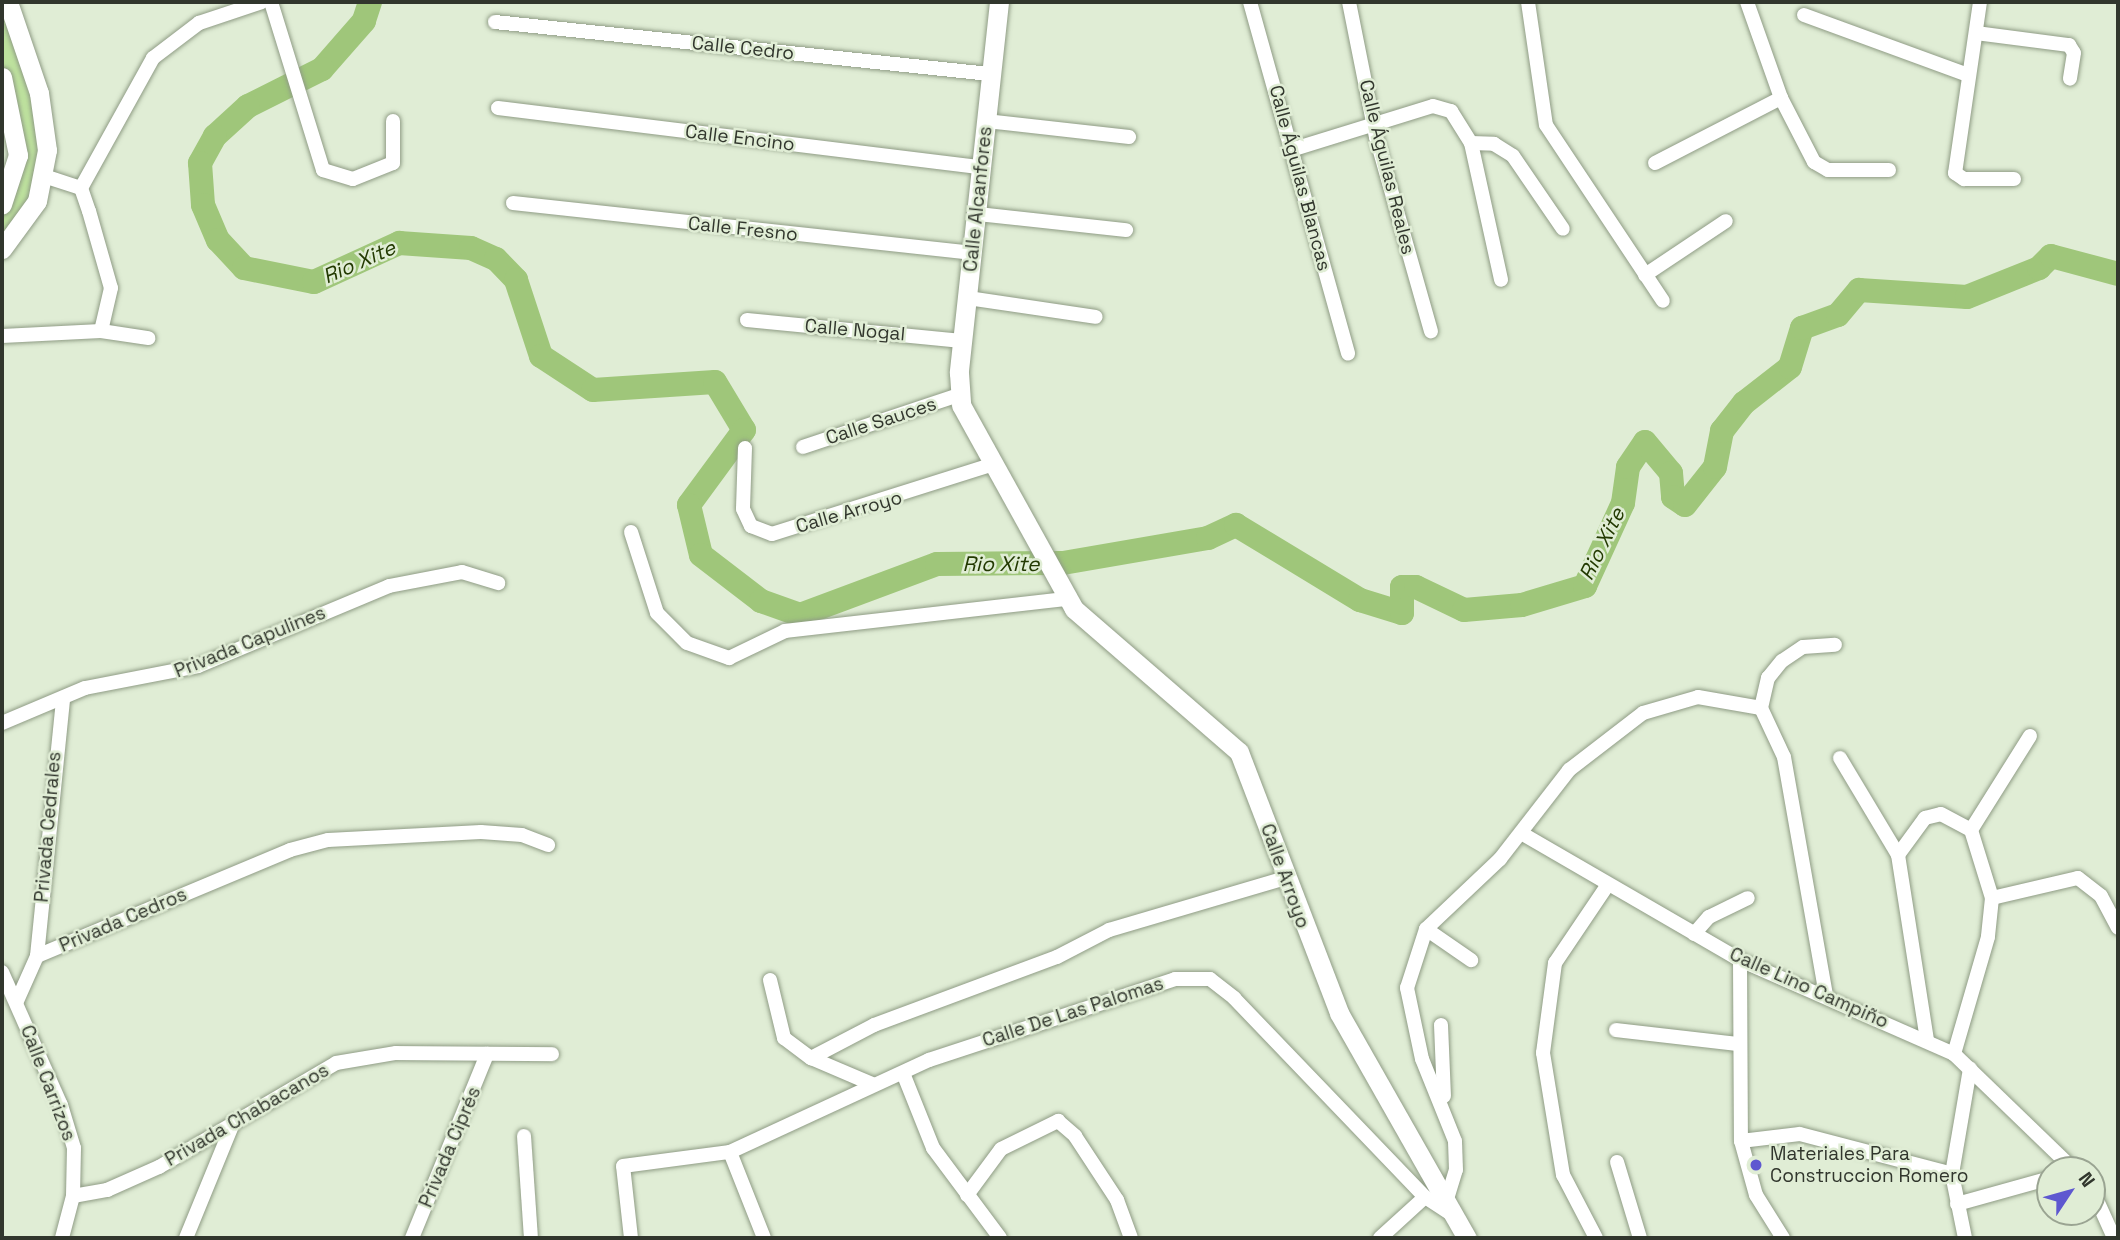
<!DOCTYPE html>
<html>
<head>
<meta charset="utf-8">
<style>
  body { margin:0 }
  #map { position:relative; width:2120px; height:1240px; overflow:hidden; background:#e0edd5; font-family:"Space Grotesk",sans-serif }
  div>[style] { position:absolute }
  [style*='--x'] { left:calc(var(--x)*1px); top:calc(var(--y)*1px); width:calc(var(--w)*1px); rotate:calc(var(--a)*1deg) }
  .green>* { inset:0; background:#bee29e }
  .river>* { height:24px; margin:-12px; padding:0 12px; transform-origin:12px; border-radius:12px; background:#9fc67a }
  .roads { filter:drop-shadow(0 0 2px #8f9c85) drop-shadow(0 0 2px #8f9c85) }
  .street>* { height:14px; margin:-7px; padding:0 7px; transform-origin:7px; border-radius:7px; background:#fff }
  .secondary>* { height:19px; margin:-9.5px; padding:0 9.5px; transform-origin:9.5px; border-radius:9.5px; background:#fff }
  .dots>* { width:19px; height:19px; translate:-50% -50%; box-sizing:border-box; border:4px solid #e0edd5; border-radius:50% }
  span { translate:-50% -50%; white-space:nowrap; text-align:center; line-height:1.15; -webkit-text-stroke:5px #e0edd5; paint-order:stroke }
  .street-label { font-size:19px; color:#31362d }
  .poi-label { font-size:19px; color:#31362d }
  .left { translate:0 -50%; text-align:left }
  .water-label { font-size:21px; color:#233a02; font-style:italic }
  .frame { position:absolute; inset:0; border:4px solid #31362d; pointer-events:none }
  .north { position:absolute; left:2036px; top:1156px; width:70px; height:70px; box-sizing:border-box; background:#e0edd5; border:2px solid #9aa492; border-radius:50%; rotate:54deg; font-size:19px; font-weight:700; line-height:28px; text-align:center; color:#31362d }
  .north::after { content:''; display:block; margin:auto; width:24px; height:32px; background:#5e58d0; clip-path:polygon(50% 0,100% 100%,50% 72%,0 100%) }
</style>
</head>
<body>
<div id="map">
  <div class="green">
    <div style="clip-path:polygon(2px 2px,31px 63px,44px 176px,2px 249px,2px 204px,14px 175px,2px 77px)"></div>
  </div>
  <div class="river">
    <div style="--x:370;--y:2;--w:20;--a:108"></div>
    <div style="--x:364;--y:21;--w:64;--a:131.2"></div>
    <div style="--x:322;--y:69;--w:83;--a:153.4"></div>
    <div style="--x:248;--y:106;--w:45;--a:137.7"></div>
    <div style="--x:215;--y:136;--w:31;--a:119"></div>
    <div style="--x:200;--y:163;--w:42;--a:85.9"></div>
    <div style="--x:203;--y:205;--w:38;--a:67"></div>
    <div style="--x:218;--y:240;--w:38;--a:47"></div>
    <div style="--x:244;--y:268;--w:71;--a:11.3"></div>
    <div style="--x:314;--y:282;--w:94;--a:-24.6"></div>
    <div style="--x:399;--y:243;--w:72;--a:4"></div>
    <div style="--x:471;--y:248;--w:27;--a:24"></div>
    <div style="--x:496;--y:259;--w:29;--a:46"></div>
    <div style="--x:516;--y:280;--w:80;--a:71.8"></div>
    <div style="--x:541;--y:356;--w:62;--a:33.2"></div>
    <div style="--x:593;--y:390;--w:122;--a:-3.8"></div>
    <div style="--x:715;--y:382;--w:56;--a:58.9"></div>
    <div style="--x:744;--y:430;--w:93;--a:126.3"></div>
    <div style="--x:689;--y:505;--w:51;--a:76.5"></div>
    <div style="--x:701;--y:555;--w:76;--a:37.5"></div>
    <div style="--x:761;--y:601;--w:41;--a:19.7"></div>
    <div style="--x:800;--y:615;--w:146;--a:-20.4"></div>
    <div style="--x:937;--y:564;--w:126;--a:-0.5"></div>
    <div style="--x:1063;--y:563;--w:147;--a:-9.8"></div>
    <div style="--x:1208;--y:538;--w:31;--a:-25"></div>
    <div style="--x:1236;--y:525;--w:145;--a:31.2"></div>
    <div style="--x:1360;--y:600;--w:44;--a:17.2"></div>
    <div style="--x:1402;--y:613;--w:26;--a:-90"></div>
    <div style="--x:1402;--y:587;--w:14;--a:0"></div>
    <div style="--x:1416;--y:587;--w:53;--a:25.6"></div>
    <div style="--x:1464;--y:610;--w:58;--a:-4.9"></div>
    <div style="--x:1522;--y:605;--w:66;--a:-16.8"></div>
    <div style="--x:1585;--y:586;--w:91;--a:-65.4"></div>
    <div style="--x:1623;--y:503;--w:36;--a:-82"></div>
    <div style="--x:1628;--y:467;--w:30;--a:-56"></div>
    <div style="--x:1645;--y:442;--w:40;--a:50"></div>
    <div style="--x:1671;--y:473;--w:24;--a:85"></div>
    <div style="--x:1673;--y:497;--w:14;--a:34"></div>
    <div style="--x:1685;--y:505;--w:48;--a:-51.7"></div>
    <div style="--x:1715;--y:467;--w:37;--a:-79"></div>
    <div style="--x:1722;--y:431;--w:36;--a:-52"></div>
    <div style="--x:1744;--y:403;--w:58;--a:-38"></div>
    <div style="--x:1790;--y:367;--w:41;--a:-72.9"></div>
    <div style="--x:1802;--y:328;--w:38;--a:-20"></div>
    <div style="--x:1838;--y:315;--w:33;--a:-50"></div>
    <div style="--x:1859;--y:290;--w:108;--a:3.7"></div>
    <div style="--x:1967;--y:297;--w:78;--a:-21.9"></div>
    <div style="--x:2039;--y:268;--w:17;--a:-45"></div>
    <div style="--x:2051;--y:256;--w:69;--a:15"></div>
  </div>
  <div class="roads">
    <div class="street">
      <div style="--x:271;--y:2;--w:176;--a:72.8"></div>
      <div style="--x:323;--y:170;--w:31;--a:17"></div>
      <div style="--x:353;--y:179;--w:43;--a:-21.8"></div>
      <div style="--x:393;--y:163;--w:42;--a:-90"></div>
      <div style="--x:1250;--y:2;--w:365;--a:74.4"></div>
      <div style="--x:1349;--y:2;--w:138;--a:78.7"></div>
      <div style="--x:1376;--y:137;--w:202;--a:74.2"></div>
      <div style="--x:1528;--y:2;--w:124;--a:81.7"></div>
      <div style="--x:1546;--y:125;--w:211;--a:56.4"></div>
      <div style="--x:1747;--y:2;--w:102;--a:70.5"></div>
      <div style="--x:1781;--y:98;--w:72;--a:62.7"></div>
      <div style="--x:1814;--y:162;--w:16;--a:30"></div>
      <div style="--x:1828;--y:170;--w:61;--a:0"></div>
      <div style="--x:1980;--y:2;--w:173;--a:98.3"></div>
      <div style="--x:1955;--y:173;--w:11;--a:34"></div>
      <div style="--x:1964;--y:179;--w:50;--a:0"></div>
      <div style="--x:1804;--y:15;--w:175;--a:20.1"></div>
      <div style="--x:495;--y:22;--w:499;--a:6"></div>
      <div style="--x:1976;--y:33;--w:94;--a:7.4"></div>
      <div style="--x:2069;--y:45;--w:9;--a:58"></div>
      <div style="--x:2074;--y:53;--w:26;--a:99"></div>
      <div style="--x:498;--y:108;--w:488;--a:7"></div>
      <div style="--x:986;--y:121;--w:144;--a:6.4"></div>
      <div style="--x:1471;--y:143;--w:23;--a:2"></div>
      <div style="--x:1494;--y:144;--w:22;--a:32"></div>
      <div style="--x:1513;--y:156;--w:88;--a:55.6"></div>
      <div style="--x:1294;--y:149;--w:145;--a:-17.2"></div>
      <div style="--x:1433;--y:106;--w:19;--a:16"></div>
      <div style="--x:1451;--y:111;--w:38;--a:58"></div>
      <div style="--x:1471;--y:143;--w:140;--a:77.6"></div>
      <div style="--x:1655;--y:163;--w:142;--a:-27.3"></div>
      <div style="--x:44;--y:176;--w:39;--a:18"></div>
      <div style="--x:81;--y:188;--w:24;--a:71"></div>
      <div style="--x:89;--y:211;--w:80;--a:74.1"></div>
      <div style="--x:111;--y:288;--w:44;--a:103.1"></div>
      <div style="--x:81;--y:188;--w:149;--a:-61"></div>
      <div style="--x:153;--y:58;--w:58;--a:-37.3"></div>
      <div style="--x:199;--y:23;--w:66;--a:-18.4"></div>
      <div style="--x:513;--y:203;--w:463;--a:6.2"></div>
      <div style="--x:978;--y:214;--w:149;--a:6.2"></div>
      <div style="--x:1645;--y:275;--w:97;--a:-33.7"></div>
      <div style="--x:968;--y:298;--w:129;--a:8.4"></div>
      <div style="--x:747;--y:320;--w:216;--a:5.6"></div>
      <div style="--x:2;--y:336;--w:99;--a:-2.9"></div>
      <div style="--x:101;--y:331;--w:48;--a:8.5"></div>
      <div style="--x:803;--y:447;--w:163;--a:-18.5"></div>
      <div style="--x:745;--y:448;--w:61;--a:91.9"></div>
      <div style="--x:743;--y:509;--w:19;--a:65"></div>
      <div style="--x:751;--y:526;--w:22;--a:21"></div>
      <div style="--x:772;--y:534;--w:233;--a:-17.5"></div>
      <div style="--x:631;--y:532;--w:85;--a:72.2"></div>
      <div style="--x:657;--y:613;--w:42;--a:45"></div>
      <div style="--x:687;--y:643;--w:45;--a:19.7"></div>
      <div style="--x:729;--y:658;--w:62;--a:-25.7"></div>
      <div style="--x:785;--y:631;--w:284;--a:-6.5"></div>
      <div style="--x:1761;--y:708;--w:54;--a:64.9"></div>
      <div style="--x:1784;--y:757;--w:243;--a:80"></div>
      <div style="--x:2;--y:723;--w:90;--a:-22.9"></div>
      <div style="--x:85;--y:688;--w:115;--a:-11"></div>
      <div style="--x:198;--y:666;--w:207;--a:-22.7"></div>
      <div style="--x:389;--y:586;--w:74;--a:-10.9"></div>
      <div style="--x:462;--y:572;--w:38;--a:17"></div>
      <div style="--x:1840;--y:758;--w:113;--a:59.1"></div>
      <div style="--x:1971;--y:830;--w:111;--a:-57.9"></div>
      <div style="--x:1521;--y:833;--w:253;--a:30.1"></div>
      <div style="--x:1740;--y:960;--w:234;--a:23.7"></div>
      <div style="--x:1954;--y:1054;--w:167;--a:44"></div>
      <div style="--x:1992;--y:898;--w:88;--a:-13.1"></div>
      <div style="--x:2078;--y:878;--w:29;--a:38"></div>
      <div style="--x:2101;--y:896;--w:36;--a:62"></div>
      <div style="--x:1426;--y:929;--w:55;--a:34.6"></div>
      <div style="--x:1694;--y:934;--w:23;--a:-49"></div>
      <div style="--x:1709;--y:917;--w:43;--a:-26"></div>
      <div style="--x:37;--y:956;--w:259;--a:-84.2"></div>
      <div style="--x:1740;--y:960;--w:181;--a:89.7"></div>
      <div style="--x:1741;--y:1141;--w:56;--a:74.5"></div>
      <div style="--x:1756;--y:1195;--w:51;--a:57.9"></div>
      <div style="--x:2;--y:972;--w:145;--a:66.1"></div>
      <div style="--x:61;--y:1105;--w:45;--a:73.2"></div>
      <div style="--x:74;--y:1148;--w:48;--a:91.2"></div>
      <div style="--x:73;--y:1196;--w:43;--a:104.7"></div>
      <div style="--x:770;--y:980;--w:60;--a:76.4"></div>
      <div style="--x:784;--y:1038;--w:34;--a:37"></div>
      <div style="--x:17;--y:1001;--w:49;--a:-66"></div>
      <div style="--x:37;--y:956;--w:274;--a:-22.7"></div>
      <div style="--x:290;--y:850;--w:39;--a:-15"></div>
      <div style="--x:328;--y:840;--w:153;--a:-3"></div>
      <div style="--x:481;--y:832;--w:41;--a:4.2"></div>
      <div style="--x:522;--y:835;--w:28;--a:21"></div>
      <div style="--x:1441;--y:1025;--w:71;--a:87.6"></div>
      <div style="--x:1616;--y:1030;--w:122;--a:6.6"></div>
      <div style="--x:1927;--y:1040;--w:187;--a:-98.9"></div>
      <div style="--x:1898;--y:855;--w:46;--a:-53.9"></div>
      <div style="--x:1925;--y:818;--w:16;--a:-14"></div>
      <div style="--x:1941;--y:814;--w:34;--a:28"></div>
      <div style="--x:1971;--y:830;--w:71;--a:72.8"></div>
      <div style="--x:1992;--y:898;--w:39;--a:96"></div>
      <div style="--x:1988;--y:937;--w:122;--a:106.2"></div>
      <div style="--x:903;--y:1073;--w:81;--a:68.2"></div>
      <div style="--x:933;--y:1148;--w:112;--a:53.3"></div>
      <div style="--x:872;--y:1084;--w:66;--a:-156.9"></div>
      <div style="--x:811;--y:1058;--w:71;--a:-27.6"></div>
      <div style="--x:874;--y:1025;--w:195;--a:-20.4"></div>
      <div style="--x:1057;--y:957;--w:59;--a:-27.4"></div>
      <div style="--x:1109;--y:930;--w:184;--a:-16.4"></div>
      <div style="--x:524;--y:1136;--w:102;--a:86.1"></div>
      <div style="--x:1741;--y:1141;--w:59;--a:-6.8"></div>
      <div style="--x:1800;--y:1134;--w:157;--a:14.7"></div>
      <div style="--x:730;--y:1152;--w:92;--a:68.4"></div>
      <div style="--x:1617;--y:1162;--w:79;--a:73.2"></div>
      <div style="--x:2092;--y:1189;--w:54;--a:65.8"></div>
      <div style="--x:967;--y:1195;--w:57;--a:-53.5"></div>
      <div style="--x:1001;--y:1149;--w:64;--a:-26.2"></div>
      <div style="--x:1058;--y:1121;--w:23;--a:41"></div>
      <div style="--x:1075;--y:1136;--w:77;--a:56.7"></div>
      <div style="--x:1117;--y:1200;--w:40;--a:69.8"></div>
      <div style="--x:73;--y:1196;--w:35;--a:-10"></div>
      <div style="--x:107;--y:1190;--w:57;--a:-23.9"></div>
      <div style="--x:159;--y:1167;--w:205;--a:-30.4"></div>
      <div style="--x:336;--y:1063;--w:61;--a:-9.5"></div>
      <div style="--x:396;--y:1053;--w:156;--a:0.4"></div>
      <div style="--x:1447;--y:1199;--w:30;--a:-73"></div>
      <div style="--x:1456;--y:1170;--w:29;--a:-92"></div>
      <div style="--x:1455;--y:1141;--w:88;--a:-111.9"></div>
      <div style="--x:1422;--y:1059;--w:73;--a:-101.9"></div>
      <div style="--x:1407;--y:988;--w:62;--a:-72.1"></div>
      <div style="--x:1426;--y:929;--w:102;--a:-43.4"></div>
      <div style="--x:1500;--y:859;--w:113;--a:-52.2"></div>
      <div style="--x:1569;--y:770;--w:93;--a:-37.6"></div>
      <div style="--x:1643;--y:713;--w:57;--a:-16.2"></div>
      <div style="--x:1698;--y:697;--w:64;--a:9.9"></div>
      <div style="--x:1761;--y:708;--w:31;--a:-77"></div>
      <div style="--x:1768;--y:678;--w:22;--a:-51"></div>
      <div style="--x:1782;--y:661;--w:25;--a:-34"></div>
      <div style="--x:1803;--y:647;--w:32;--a:-4"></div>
      <div style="--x:1957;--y:1204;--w:97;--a:-15.6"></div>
      <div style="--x:186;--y:1238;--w:126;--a:-67.7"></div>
      <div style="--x:412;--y:1238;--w:199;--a:-67.8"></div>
      <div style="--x:631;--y:1238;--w:72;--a:-96.3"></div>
      <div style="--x:623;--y:1166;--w:108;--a:-7.5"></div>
      <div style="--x:730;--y:1152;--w:219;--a:-24.8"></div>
      <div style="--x:929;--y:1060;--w:259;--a:-18.2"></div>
      <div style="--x:1175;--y:979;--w:35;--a:0"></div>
      <div style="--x:1210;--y:979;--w:31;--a:38"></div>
      <div style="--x:1234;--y:998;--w:276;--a:46.2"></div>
      <div style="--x:1425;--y:1197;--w:31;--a:33"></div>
      <div style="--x:1380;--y:1238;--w:61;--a:-42.3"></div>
      <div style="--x:1596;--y:1238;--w:71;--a:-117.6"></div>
      <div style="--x:1563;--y:1175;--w:124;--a:-99.3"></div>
      <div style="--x:1543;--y:1053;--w:91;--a:-82.4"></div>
      <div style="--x:1555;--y:963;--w:93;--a:-56"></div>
      <div style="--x:1965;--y:1238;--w:65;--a:-101.5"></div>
      <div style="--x:1952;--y:1174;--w:107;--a:-80.3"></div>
    </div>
    <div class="secondary">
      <div style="--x:999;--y:2;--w:373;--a:96.2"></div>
      <div style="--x:959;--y:373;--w:32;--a:86"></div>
      <div style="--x:961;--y:405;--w:233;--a:61"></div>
      <div style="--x:1074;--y:609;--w:218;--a:40.9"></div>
      <div style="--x:1239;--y:752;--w:280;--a:69"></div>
      <div style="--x:1339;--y:1013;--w:259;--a:60.4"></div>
      <div style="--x:2;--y:77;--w:80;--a:78.4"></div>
      <div style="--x:18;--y:155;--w:52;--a:108.1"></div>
      <div style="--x:2;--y:249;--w:59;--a:-53.9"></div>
      <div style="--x:37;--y:201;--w:52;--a:-78.9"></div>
      <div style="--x:47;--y:150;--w:58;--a:-98"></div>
      <div style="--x:39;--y:93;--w:96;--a:-108.8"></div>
    </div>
  </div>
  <div class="dots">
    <div style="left:1756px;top:1165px;background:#5e58d0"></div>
  </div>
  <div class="street-label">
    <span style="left:743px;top:48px;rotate:6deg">Calle Cedro</span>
    <span style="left:740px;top:138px;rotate:7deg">Calle Encino</span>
    <span style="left:1387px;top:167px;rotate:76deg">Calle Águilas Reales</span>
    <span style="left:1300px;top:178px;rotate:75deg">Calle Águilas Blancas</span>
    <span style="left:978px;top:199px;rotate:-84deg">Calle Alcanfores</span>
    <span style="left:743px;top:229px;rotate:6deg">Calle Fresno</span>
    <span style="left:855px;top:330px;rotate:5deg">Calle Nogal</span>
    <span style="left:881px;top:421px;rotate:-18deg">Calle Sauces</span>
    <span style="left:849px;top:512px;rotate:-16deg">Calle Arroyo</span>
    <span style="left:250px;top:642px;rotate:-22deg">Privada Capulines</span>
    <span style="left:48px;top:827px;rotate:-85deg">Privada Cedrales</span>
    <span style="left:1285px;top:876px;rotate:70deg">Calle Arroyo</span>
    <span style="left:123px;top:920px;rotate:-23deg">Privada Cedros</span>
    <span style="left:1809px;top:988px;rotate:24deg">Calle Lino Campiño</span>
    <span style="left:1073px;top:1012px;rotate:-18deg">Calle De Las Palomas</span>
    <span style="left:48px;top:1083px;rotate:69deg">Calle Carrizos</span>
    <span style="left:247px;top:1115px;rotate:-30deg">Privada Chabacanos</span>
    <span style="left:450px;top:1147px;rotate:-67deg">Privada Ciprés</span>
  </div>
  <div class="poi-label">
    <span class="left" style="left:1770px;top:1165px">Materiales Para<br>Construccion Romero</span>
  </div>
  <div class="water-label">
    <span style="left:359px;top:262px;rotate:-24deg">Rio Xite</span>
    <span style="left:1602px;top:544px;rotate:-64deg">Rio Xite</span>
    <span style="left:1001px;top:564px">Rio Xite</span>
  </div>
  <div class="frame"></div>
  <div class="north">N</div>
</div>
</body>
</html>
